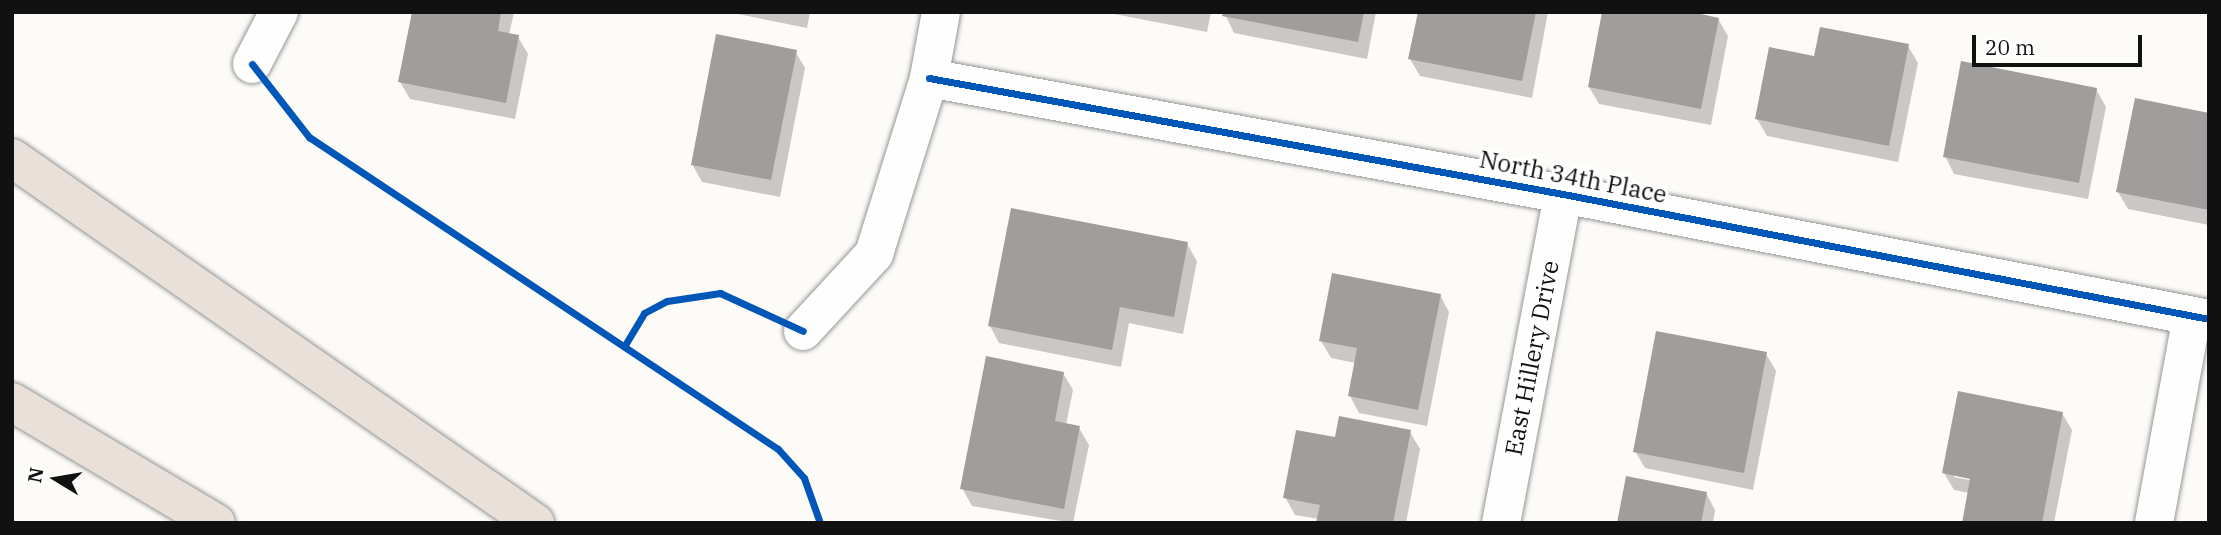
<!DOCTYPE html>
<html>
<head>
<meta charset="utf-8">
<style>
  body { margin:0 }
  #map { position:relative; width:2221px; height:535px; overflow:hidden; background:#fcfbf8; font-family:"IBM Plex Serif",serif }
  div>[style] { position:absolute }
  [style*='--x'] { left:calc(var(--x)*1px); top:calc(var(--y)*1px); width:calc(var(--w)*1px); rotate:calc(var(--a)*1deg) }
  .shadow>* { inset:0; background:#0003 }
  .building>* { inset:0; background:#a09e9c }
  .roads { filter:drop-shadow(0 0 2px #979695) drop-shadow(0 0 2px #979695) }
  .minor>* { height:38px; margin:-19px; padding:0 19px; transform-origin:19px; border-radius:19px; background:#fffefe }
  .highway>* { height:38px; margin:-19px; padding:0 19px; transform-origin:19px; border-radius:19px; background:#e8e0d9 }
  .cycleway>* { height:7px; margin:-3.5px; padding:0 3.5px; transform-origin:3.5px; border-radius:3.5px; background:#0057b8 }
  span { translate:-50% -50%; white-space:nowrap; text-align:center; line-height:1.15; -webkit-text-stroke:7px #fff; paint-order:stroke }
  .street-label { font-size:24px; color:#111 }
  .frame { position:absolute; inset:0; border:14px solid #111; pointer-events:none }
  .north { position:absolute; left:21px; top:444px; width:70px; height:70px; -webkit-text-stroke:5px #fff; paint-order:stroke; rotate:281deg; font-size:19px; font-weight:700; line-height:28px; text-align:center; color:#111 }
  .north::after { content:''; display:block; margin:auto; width:24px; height:32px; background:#111; clip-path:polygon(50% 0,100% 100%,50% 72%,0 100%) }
  .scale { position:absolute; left:1972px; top:35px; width:170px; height:32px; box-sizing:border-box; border:4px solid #111; border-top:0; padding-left:9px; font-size:21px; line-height:24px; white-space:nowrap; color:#111; -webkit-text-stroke:5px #fff; paint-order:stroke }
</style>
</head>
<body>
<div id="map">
  <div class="shadow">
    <div style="clip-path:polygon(414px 12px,514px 12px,509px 35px,518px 37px,528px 54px,515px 119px,410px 99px,400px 82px)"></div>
    <div style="clip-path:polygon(728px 12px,810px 12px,807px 28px)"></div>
    <div style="clip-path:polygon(1104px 12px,1211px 12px,1207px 32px)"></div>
    <div style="clip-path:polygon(1224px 12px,1376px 12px,1367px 59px,1234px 33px)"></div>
    <div style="clip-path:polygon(1419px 12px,1548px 12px,1532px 98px,1420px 76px,1410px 59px)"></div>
    <div style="clip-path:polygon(1718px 19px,1728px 36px,1711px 125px,1599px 104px,1589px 87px)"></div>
    <div style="clip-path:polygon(1908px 46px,1918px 63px,1898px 162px,1767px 136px,1757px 119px,1816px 58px)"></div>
    <div style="clip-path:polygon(795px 51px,805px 68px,780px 197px,702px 182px,692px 164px)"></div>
    <div style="clip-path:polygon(2096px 89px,2106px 107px,2088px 199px,1954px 174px,1945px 156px)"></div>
    <div style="clip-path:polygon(2209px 115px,2209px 225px,2128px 209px,2118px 192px)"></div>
    <div style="clip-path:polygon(1187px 244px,1197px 261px,1183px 334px,1129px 323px,1121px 367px,999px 343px,990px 326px)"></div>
    <div style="clip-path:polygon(1440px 295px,1449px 312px,1427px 426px,1359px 413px,1350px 396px,1356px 363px,1331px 358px,1321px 341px)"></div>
    <div style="clip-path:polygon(1766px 354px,1776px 371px,1753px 490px,1645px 468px,1635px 451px)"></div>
    <div style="clip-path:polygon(1063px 373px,1073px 390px,1066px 425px,1079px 428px,1089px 445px,1073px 523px,972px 506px,962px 488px)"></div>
    <div style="clip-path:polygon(evenodd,2062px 413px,2072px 430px,2054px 523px,1964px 523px,1969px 493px,1954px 490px,1944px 473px,2062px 413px,1954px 474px,1979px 479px,1979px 482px,1954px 477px,1954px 474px)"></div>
    <div style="clip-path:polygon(1410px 432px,1420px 449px,1406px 523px,1318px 523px,1319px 519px,1295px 515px,1285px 497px,1336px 439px)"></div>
    <div style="clip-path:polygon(1706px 493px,1715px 510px,1713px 523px,1619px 523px)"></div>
  </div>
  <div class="building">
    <div style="clip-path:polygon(412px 12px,501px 12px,498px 31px,519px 35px,506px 103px,398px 82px)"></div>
    <div style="clip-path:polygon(1223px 12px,1364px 12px,1358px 42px,1222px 16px)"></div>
    <div style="clip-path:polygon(1418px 12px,1536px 12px,1522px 81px,1408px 59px)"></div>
    <div style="clip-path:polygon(1602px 12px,1692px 12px,1719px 18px,1701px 109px,1588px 87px)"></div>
    <div style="clip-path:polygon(1820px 27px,1909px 44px,1889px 146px,1755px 119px,1769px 47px,1814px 56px)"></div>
    <div style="clip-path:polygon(716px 34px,797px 50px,771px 180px,691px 165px)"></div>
    <div style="clip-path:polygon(1961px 61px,2097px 88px,2079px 183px,1943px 157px)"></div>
    <div style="clip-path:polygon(2135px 98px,2209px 113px,2209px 210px,2116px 192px)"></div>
    <div style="clip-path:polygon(1011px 208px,1188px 242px,1174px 317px,1120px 307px,1112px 350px,988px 326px)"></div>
    <div style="clip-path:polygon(1332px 273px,1441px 294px,1418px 410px,1348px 396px,1357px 348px,1319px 341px)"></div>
    <div style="clip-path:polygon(1656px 331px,1767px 352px,1744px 473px,1633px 452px)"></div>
    <div style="clip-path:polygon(986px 356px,1064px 372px,1055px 421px,1080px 426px,1064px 509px,960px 489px)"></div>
    <div style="clip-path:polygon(1958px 391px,2063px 412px,2042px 523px,1962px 523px,1970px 479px,1942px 473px)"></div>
    <div style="clip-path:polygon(1339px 416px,1411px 430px,1393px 523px,1316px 523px,1320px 505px,1283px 498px,1296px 430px,1335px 437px)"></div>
    <div style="clip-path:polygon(1626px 476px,1707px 492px,1701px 523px,1617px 523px)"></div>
  </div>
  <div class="roads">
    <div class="minor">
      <div style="--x:252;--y:64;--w:59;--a:-62.6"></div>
      <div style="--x:929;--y:78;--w:645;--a:10.37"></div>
      <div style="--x:1563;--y:194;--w:658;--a:10.95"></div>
      <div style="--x:803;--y:331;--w:105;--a:-47.3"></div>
      <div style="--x:874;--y:254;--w:184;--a:-72.6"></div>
      <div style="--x:929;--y:78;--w:67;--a:-79.7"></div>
      <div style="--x:1501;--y:523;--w:335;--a:-79.3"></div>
      <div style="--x:2154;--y:523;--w:210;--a:-79.6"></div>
    </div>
    <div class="highway">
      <div style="--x:12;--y:158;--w:638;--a:34.91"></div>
      <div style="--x:12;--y:402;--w:237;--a:30.7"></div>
    </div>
  </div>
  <div class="cycleway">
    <div style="--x:252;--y:64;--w:93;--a:52"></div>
    <div style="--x:309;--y:137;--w:563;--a:33.63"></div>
    <div style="--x:778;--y:449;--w:39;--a:48"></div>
    <div style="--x:804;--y:478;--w:48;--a:70.4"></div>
    <div style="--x:929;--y:78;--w:645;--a:10.37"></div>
    <div style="--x:1563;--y:194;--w:658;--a:10.95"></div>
    <div style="--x:625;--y:345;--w:37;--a:-59"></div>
    <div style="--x:644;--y:313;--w:26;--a:-28"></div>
    <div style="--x:667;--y:301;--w:54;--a:-8.6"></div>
    <div style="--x:720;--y:293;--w:91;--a:24.6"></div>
  </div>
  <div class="street-label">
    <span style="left:1573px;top:177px;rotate:11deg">North 34th Place</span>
    <span style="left:1532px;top:358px;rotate:-79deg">East Hillery Drive</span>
  </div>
  <div class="frame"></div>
  <div class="north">N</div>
  <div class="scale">20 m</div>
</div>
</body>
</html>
